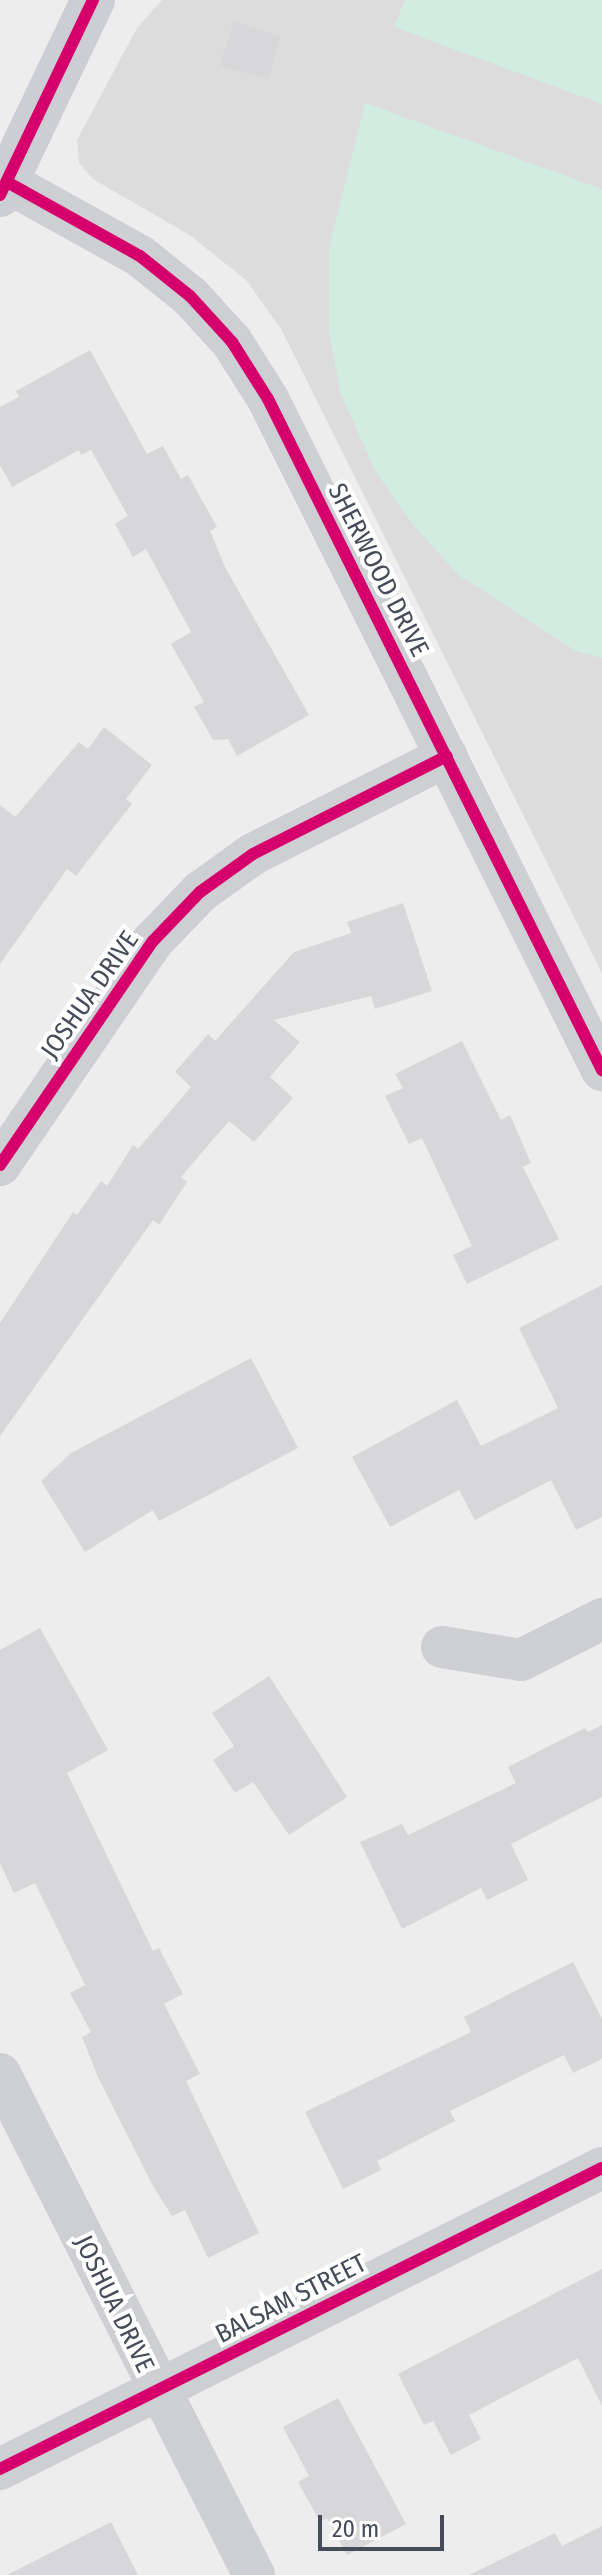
<!DOCTYPE html>
<html>
<head>
<meta charset="utf-8">
<style>
  body { margin:0 }
  #map { position:relative; width:602px; height:2575px; overflow:hidden; background:#eeeded; font-family:"Fira Sans Condensed",sans-serif }
  div>[style] { position:absolute }
  [style*='--x'] { left:calc(var(--x)*1px); top:calc(var(--y)*1px); width:calc(var(--w)*1px); rotate:calc(var(--a)*1deg) }
  .education>* { inset:0; background:#dcdcdc }
  .green>* { inset:0; background:#d2ece2 }
  .building>* { inset:0; background:#d7d6d9 }
  .street>* { height:42px; margin:-21px; padding:0 21px; transform-origin:21px; border-radius:21px; background:#cecfd3 }
  .secondary>* { height:44px; margin:-22px; padding:0 22px; transform-origin:22px; border-radius:22px; background:#cdced3 }
  .cycleway>* { height:12px; margin:-6px; padding:0 6px; transform-origin:6px; border-radius:6px; background:#d6006c }
  span { translate:-50% -50%; white-space:nowrap; text-align:center; line-height:1.15; -webkit-text-stroke:8px #fff; paint-order:stroke }
  .street-label { font-size:26px; color:#454b58 }
  .scale { position:absolute; left:318px; top:2515px; width:126px; height:36px; box-sizing:border-box; border:4px solid #454b58; border-top:0; padding-left:10px; font-size:24px; line-height:28px; white-space:nowrap; color:#454b58; -webkit-text-stroke:6px #fff; paint-order:stroke }
</style>
</head>
<body>
<div id="map">
  <div class="education">
    <div style="clip-path:polygon(162px 0,602px 0,602px 973px,281px 329px,247px 281px,191px 236px,93px 179px,79px 163px,77px 140px,137px 28px)"></div>
  </div>
  <div class="green">
    <div style="clip-path:polygon(405px 0,602px 0,602px 104px,394px 27px)"></div>
    <div style="clip-path:polygon(365px 103px,602px 189px,602px 658px,576px 651px,460px 576px,414px 526px,376px 472px,340px 392px,329px 330px,329px 247px)"></div>
  </div>
  <div class="building">
    <div style="clip-path:polygon(234px 21px,281px 37px,268px 79px,220px 65px)"></div>
    <div style="clip-path:polygon(90px 350px,147px 454px,163px 446px,181px 479px,188px 475px,217px 527px,210px 531px,226px 569px,309px 715px,237px 756px,228px 739px,213px 740px,194px 707px,204px 702px,171px 644px,191px 632px,146px 549px,133px 557px,115px 524px,128px 516px,91px 450px,81px 455px,79px 450px,12px 487px,0 465px,0 407px,19px 397px,16px 391px)"></div>
    <div style="clip-path:polygon(104px 727px,152px 765px,126px 799px,132px 804px,103px 841px,76px 876px,67px 869px,0 964px,0 805px,15px 817px,79px 742px,88px 749px)"></div>
    <div style="clip-path:polygon(403px 903px,432px 991px,375px 1009px,371px 996px,274px 1020px,300px 1042px,270px 1077px,293px 1098px,254px 1142px,229px 1121px,181px 1177px,187px 1182px,159px 1225px,153px 1220px,0 1436px,0 1323px,73px 1212px,77px 1215px,101px 1181px,107px 1186px,133px 1145px,138px 1149px,191px 1087px,175px 1072px,208px 1034px,215px 1041px,294px 952px,351px 933px,347px 922px)"></div>
    <div style="clip-path:polygon(462px 1041px,501px 1120px,510px 1115px,531px 1163px,523px 1167px,559px 1239px,467px 1284px,453px 1255px,472px 1246px,422px 1138px,409px 1144px,385px 1096px,403px 1088px,395px 1074px)"></div>
    <div style="clip-path:polygon(602px 1285px,602px 1517px,576px 1530px,551px 1480px,475px 1520px,459px 1490px,390px 1527px,352px 1457px,457px 1400px,481px 1446px,558px 1408px,519px 1328px)"></div>
    <div style="clip-path:polygon(251px 1358px,298px 1448px,159px 1521px,153px 1510px,85px 1552px,41px 1481px,71px 1453px)"></div>
    <div style="clip-path:polygon(40px 1628px,108px 1750px,67px 1773px,153px 1951px,159px 1948px,183px 1994px,164px 2004px,200px 2074px,186px 2081px,259px 2233px,208px 2258px,185px 2210px,172px 2216px,153px 2186px,98px 2077px,82px 2037px,91px 2032px,70px 1993px,85px 1985px,35px 1883px,14px 1893px,0 1863px,0 1650px)"></div>
    <div style="clip-path:polygon(269px 1676px,347px 1797px,289px 1835px,253px 1782px,235px 1793px,213px 1760px,234px 1746px,212px 1713px)"></div>
    <div style="clip-path:polygon(602px 1725px,602px 1797px,511px 1844px,528px 1880px,487px 1900px,481px 1888px,402px 1929px,360px 1842px,402px 1824px,408px 1835px,516px 1783px,508px 1767px,585px 1728px,588px 1732px)"></div>
    <div style="clip-path:polygon(573px 1962px,602px 2019px,602px 2059px,573px 2073px,564px 2055px,450px 2111px,455px 2121px,377px 2161px,381px 2170px,343px 2189px,305px 2112px,471px 2032px,464px 2017px)"></div>
    <div style="clip-path:polygon(602px 2269px,602px 2406px,578px 2358px,469px 2415px,481px 2439px,451px 2455px,433px 2421px,424px 2425px,398px 2374px)"></div>
    <div style="clip-path:polygon(338px 2398px,406px 2524px,347px 2555px,327px 2518px,320px 2522px,298px 2482px,309px 2476px,283px 2427px)"></div>
    <div style="clip-path:polygon(111px 2522px,138px 2575px,7px 2575px)"></div>
    <div style="clip-path:polygon(602px 2526px,602px 2575px,469px 2575px,555px 2533px,562px 2546px)"></div>
  </div>
  <div class="street">
    <div style="--x:7;--y:182;--w:152;--a:29.1"></div>
    <div style="--x:140;--y:256;--w:64;--a:38.7"></div>
    <div style="--x:190;--y:296;--w:62;--a:47.6"></div>
    <div style="--x:232;--y:342;--w:67;--a:57.7"></div>
    <div style="--x:268;--y:399;--w:750;--a:63.54"></div>
    <div style="--x:0;--y:1165;--w:271;--a:-55.7"></div>
    <div style="--x:153;--y:941;--w:68;--a:-46.2"></div>
    <div style="--x:200;--y:892;--w:65;--a:-35.6"></div>
    <div style="--x:253;--y:854;--w:217;--a:-26.8"></div>
    <div style="--x:442;--y:1647;--w:80;--a:9.3"></div>
    <div style="--x:521;--y:1660;--w:91;--a:-26.8"></div>
    <div style="--x:0;--y:2074;--w:562;--a:63.12"></div>
    <div style="--x:0;--y:2469;--w:673;--a:-26.57"></div>
  </div>
  <div class="secondary">
    <div style="--x:0;--y:195;--w:216;--a:-64.5"></div>
  </div>
  <div class="cycleway">
    <div style="--x:7;--y:182;--w:152;--a:29.1"></div>
    <div style="--x:140;--y:256;--w:64;--a:38.7"></div>
    <div style="--x:190;--y:296;--w:62;--a:47.6"></div>
    <div style="--x:232;--y:342;--w:67;--a:57.7"></div>
    <div style="--x:268;--y:399;--w:750;--a:63.54"></div>
    <div style="--x:0;--y:195;--w:216;--a:-64.5"></div>
    <div style="--x:0;--y:1165;--w:271;--a:-55.7"></div>
    <div style="--x:153;--y:941;--w:68;--a:-46.2"></div>
    <div style="--x:200;--y:892;--w:65;--a:-35.6"></div>
    <div style="--x:253;--y:854;--w:217;--a:-26.8"></div>
    <div style="--x:0;--y:2469;--w:673;--a:-26.57"></div>
  </div>
  <div class="street-label">
    <span style="left:378px;top:570px;rotate:63deg">SHERWOOD DRIVE</span>
    <span style="left:90px;top:995px;rotate:-55deg">JOSHUA DRIVE</span>
    <span style="left:291px;top:2299px;rotate:-27deg">BALSAM STREET</span>
    <span style="left:114px;top:2304px;rotate:64deg">JOSHUA DRIVE</span>
  </div>
  <div class="scale">20 m</div>
</div>
</body>
</html>
